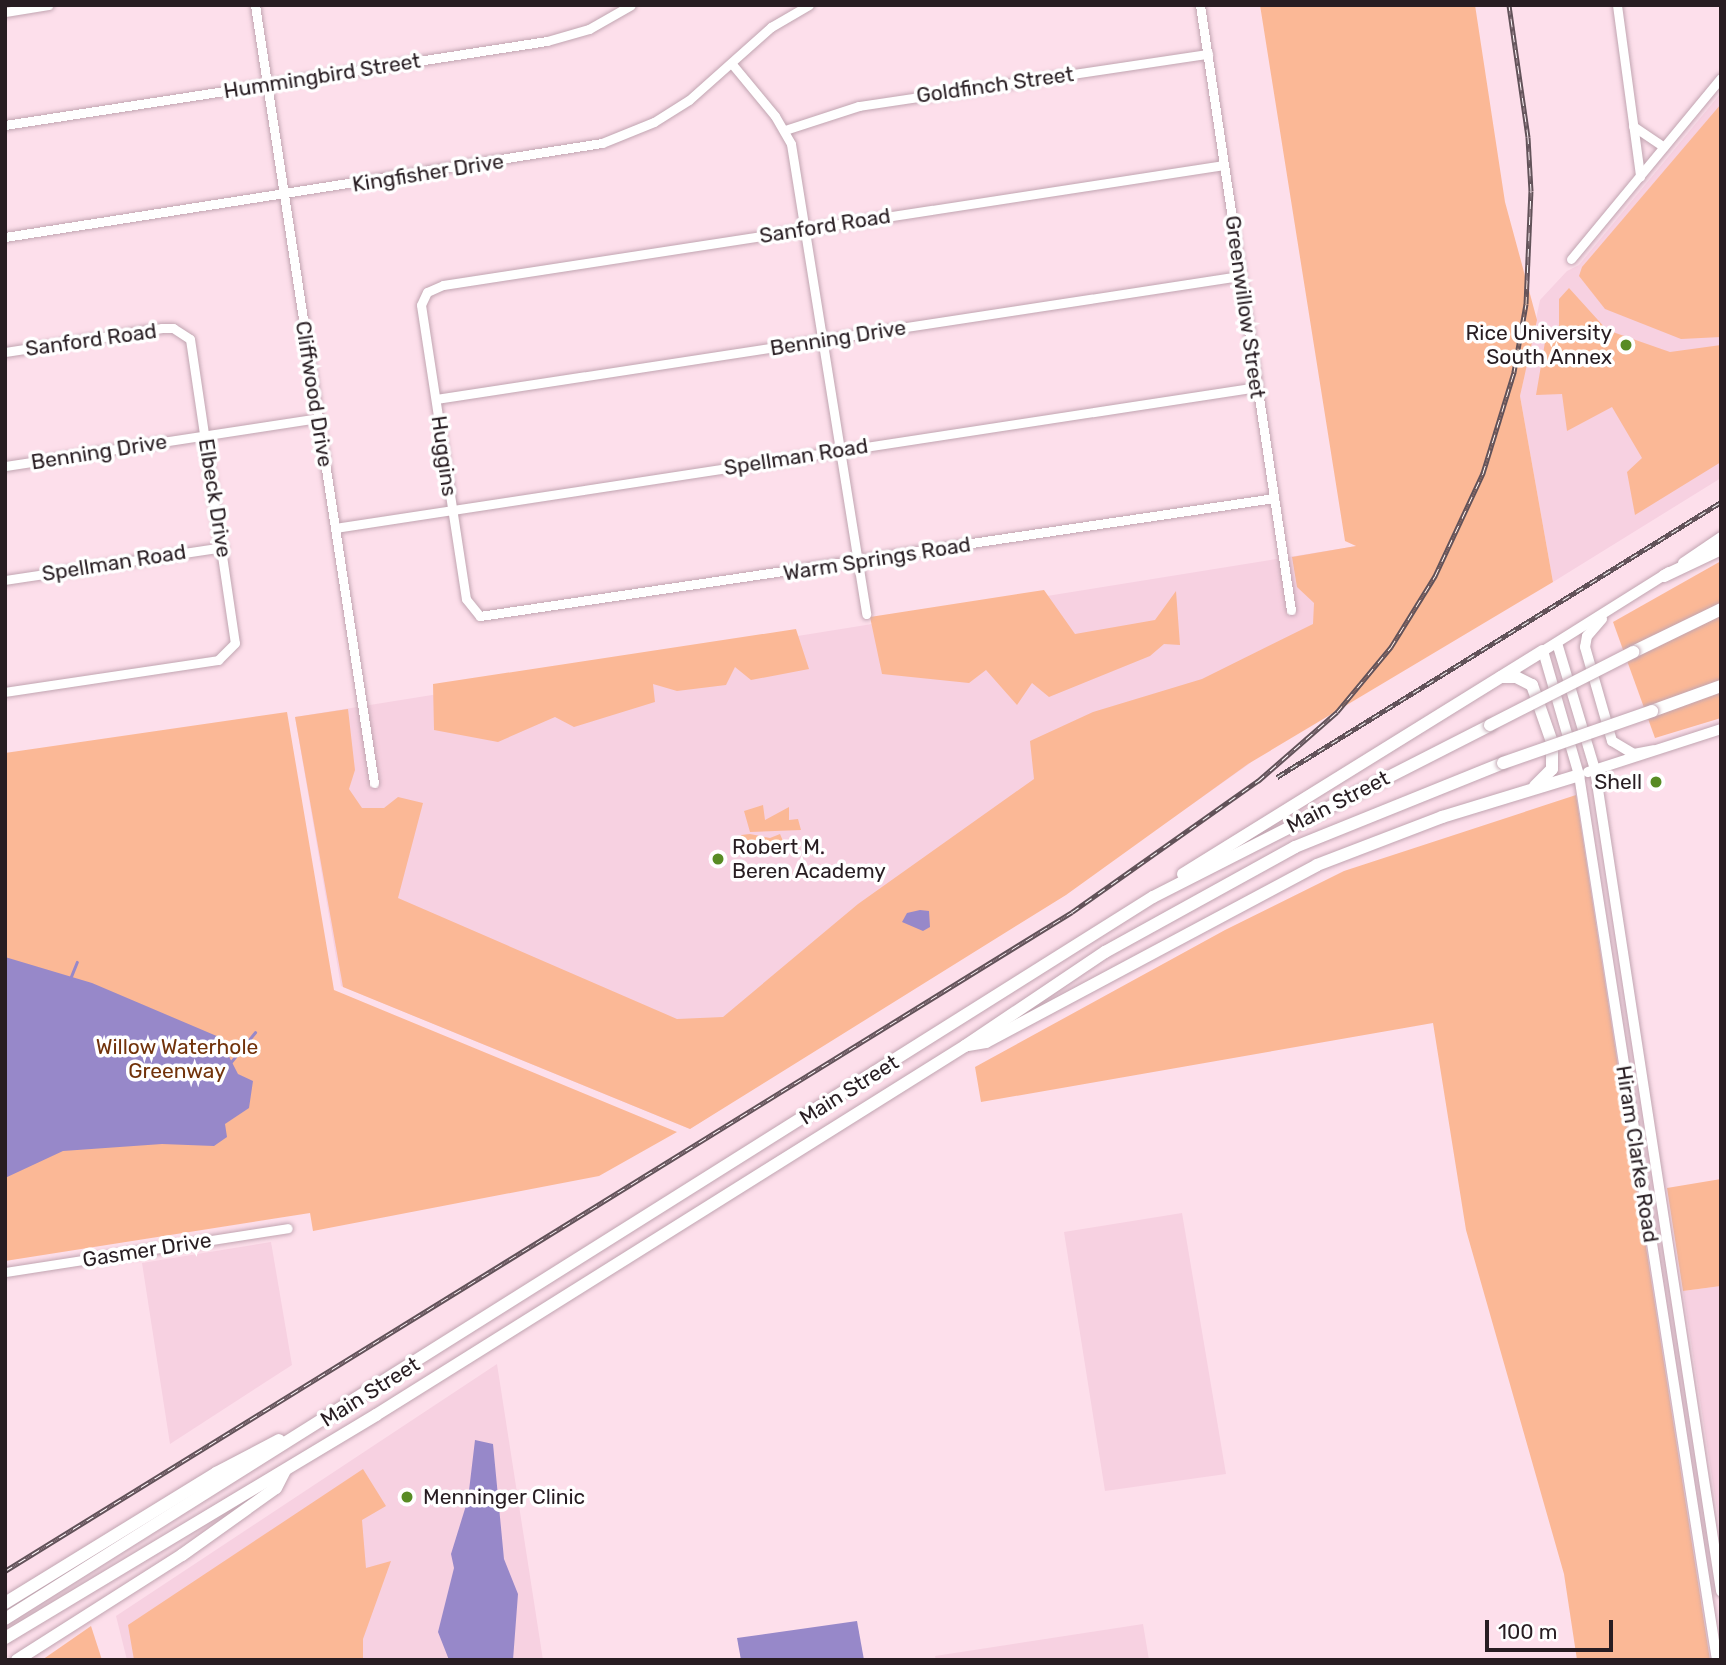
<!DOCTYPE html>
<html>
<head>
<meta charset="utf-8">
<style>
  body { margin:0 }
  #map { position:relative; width:1726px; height:1665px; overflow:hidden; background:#fddfeb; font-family:Rubik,sans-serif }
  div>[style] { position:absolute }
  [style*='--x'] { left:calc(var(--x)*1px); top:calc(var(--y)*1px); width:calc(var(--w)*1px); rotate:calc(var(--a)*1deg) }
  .built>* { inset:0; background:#f7d1e1 }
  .green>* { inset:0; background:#fbb896 }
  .water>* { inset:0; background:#9788c9 }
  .stream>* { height:2.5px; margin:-1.25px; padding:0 1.25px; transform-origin:1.25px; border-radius:1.25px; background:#9788c9 }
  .roads { filter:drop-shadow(0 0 2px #c1a5b1) drop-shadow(0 0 2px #c1a5b1) }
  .minor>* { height:9px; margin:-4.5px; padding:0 4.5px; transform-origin:4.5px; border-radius:4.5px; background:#fff }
  .major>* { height:10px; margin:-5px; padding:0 5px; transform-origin:5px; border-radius:5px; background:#fff }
  .highway>* { height:12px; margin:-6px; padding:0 6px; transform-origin:6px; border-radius:6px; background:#fff }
  .rail>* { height:5px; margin-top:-2.5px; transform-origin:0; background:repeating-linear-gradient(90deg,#fff 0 8px,#625259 0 16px); box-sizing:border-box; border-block:2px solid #625259 }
  .bridges { filter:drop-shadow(0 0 2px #c1a5b1) drop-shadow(0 0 2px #c1a5b1) }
  .highway-bridge>* { height:12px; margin:-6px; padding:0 6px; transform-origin:6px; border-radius:6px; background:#fff }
  .dots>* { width:19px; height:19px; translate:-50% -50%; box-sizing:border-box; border:4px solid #fff; border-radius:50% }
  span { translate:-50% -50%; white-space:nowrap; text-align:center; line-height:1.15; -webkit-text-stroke:7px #fff; paint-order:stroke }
  .street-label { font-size:21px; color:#281d22 }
  .poi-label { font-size:21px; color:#281d22 }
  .right { translate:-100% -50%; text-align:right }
  .left { translate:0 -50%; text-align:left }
  .park-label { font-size:21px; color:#72330b }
  .frame { position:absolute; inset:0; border:7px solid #281d22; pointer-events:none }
  .scale { position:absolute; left:1485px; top:1620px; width:128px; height:32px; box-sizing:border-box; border:4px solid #281d22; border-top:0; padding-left:9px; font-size:21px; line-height:24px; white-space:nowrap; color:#281d22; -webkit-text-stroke:5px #fff; paint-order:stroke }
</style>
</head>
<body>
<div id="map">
  <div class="built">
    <div style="clip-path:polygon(1721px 93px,1721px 478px,1553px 582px,1520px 396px,1540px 300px,1567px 271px,1579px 265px)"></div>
    <div style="clip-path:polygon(1357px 546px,1296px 719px,1249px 764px,1167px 822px,690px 1129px,341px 986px,295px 717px)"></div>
    <div style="clip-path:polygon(1182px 1213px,1226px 1474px,1105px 1491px,1064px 1232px)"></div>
    <div style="clip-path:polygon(271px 1242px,292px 1365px,170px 1444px,142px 1263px)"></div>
    <div style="clip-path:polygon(1721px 1286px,1721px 1535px,1683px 1291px)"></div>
    <div style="clip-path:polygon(497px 1364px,543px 1660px,127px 1660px,116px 1616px)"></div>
    <div style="clip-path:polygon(1143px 1624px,1149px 1660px,936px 1660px,935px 1656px)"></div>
  </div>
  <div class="green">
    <div style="clip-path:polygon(1260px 5px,1475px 5px,1505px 202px,1537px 320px,1520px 396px,1553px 582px,1248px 764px,1066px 895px,690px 1129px,343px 987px,295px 717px,348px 709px,355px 770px,349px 789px,362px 808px,384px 808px,398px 797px,423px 803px,398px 898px,677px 1019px,723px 1017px,858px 904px,1034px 779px,1030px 741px,1093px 712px,1202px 679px,1313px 624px,1314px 603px,1297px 587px,1292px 557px,1356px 546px,1345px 541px)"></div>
    <div style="clip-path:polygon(1721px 104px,1721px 337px,1681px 339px,1605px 309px,1579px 276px,1582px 267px)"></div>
    <div style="clip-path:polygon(1569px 288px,1607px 330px,1670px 352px,1721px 345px,1721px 462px,1635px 515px,1627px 472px,1642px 458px,1612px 407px,1567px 431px,1562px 394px,1536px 395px,1545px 342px,1559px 333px,1559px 299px)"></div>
    <div style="clip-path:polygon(1721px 561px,1721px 718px,1655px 738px,1613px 622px)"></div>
    <div style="clip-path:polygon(1044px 590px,1075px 634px,1155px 620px,1176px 591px,1180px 645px,1164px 644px,1150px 656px,1049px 697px,1032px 683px,1017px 705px,986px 670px,969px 683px,882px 674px,870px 617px)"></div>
    <div style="clip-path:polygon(796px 629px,809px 669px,751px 680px,735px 667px,726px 685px,677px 691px,653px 684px,655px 702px,574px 727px,555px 717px,498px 742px,434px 730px,433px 684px)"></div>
    <div style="clip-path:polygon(287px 712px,334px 990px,677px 1132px,599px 1176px,313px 1231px,310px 1213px,5px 1261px,5px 753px)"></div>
    <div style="clip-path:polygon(1576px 795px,1710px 1660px,1577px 1660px,1564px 1574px,1466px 1230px,1433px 1023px,981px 1102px,975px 1067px,1225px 930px,1344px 871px)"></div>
    <div style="clip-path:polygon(763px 805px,765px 820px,789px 807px,789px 820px,798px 819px,801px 830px,750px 832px,744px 811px)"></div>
    <div style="clip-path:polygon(750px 834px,770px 838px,780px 834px,783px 841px,770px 847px,742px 841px,741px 835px)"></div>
    <div style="clip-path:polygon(1721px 1179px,1721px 1286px,1683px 1291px,1667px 1188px)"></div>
    <div style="clip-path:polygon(363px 1469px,386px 1506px,362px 1520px,366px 1568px,391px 1561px,363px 1639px,363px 1660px,134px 1660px,128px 1625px)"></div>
    <div style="clip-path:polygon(91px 1626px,102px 1660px,42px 1660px)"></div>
  </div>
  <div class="water">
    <div style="clip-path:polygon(920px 910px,929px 911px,930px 927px,923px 931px,902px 922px,907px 913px)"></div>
    <div style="clip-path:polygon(5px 957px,92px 983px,219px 1037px,238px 1074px,253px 1081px,249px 1108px,225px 1124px,227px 1137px,214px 1146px,162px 1144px,63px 1151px,5px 1178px)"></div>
    <div style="clip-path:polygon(475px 1440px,493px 1444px,504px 1559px,518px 1594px,513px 1660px,449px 1660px,438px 1632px,454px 1568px,451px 1554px,468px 1499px)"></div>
    <div style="clip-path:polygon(857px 1621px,864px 1660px,741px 1660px,737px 1638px)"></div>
  </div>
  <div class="stream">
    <div style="--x:70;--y:979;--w:18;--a:-68"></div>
    <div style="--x:231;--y:1062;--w:38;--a:-51"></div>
  </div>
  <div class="roads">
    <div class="minor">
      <div style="--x:255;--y:5;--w:787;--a:81.3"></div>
      <div style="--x:1200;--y:5;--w:612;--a:81.45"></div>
      <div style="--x:1617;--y:5;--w:173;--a:82.3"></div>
      <div style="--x:5;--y:12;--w:44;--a:-9.2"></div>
      <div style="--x:732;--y:64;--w:67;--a:50.4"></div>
      <div style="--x:775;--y:116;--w:32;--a:60"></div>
      <div style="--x:791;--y:144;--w:476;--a:80.9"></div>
      <div style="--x:5;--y:125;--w:548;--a:-8.81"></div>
      <div style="--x:547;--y:41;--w:44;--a:-15.9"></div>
      <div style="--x:589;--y:29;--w:48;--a:-29.7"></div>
      <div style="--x:1633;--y:126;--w:37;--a:34"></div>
      <div style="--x:785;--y:130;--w:78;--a:-18"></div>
      <div style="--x:859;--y:106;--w:353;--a:-8.5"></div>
      <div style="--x:1224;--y:165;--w:790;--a:171.26"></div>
      <div style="--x:443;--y:285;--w:17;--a:156"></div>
      <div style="--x:427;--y:292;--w:14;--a:115"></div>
      <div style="--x:421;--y:305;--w:297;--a:81.3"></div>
      <div style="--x:466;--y:599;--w:22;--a:51"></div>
      <div style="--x:480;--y:616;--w:803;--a:-8.45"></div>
      <div style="--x:5;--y:237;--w:604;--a:-8.95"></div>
      <div style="--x:602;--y:143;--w:56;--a:-22"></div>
      <div style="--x:654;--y:122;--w:41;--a:-32.2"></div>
      <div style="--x:689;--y:100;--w:110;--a:-41.7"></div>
      <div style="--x:771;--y:27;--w:44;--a:-30.1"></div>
      <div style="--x:1571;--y:259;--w:235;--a:-50.4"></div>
      <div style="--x:5;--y:352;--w:159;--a:-8.7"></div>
      <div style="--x:162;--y:328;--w:11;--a:0"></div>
      <div style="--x:173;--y:328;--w:20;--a:33"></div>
      <div style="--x:190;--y:339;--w:307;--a:81.6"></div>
      <div style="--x:235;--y:643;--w:24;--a:135"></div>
      <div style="--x:218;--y:660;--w:215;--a:171.5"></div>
      <div style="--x:436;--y:399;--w:813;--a:-8.7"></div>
      <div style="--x:5;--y:466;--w:317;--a:-8.7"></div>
      <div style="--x:335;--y:528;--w:933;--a:-8.69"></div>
      <div style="--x:5;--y:580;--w:220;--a:-8.6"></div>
      <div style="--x:5;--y:1272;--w:286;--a:-8.8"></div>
    </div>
    <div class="major">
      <div style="--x:1683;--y:563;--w:46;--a:-34.4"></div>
      <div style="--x:1669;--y:572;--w:149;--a:147.9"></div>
      <div style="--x:1543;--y:651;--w:129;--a:73.8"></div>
      <div style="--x:1579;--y:775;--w:896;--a:81.14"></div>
      <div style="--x:1602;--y:619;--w:23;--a:131"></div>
      <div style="--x:1587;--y:636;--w:11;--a:100"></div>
      <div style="--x:1585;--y:647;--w:98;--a:74"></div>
      <div style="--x:1612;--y:741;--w:26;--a:31"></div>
      <div style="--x:1634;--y:754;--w:20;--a:-11"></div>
      <div style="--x:1557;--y:643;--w:133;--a:73.3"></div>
      <div style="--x:1595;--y:770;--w:831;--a:81.27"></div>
      <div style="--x:1588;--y:772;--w:140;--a:-17.9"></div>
    </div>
    <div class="highway">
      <div style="--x:1664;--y:576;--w:63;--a:-25.3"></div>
      <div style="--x:1633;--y:652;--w:98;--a:-26"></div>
      <div style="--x:1501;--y:677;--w:15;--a:0"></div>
      <div style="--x:1516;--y:677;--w:18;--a:27"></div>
      <div style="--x:1532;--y:685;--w:60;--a:70.7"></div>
      <div style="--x:1552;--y:742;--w:27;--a:90"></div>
      <div style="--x:1552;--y:769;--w:24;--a:135"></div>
      <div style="--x:1652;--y:711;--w:73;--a:-19.9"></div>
      <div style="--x:1183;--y:874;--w:423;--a:-31.8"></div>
      <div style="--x:968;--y:1045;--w:18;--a:-9"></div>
      <div style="--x:986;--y:1042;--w:375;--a:-28.1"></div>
      <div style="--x:1317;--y:865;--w:134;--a:-21"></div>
      <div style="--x:1442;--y:817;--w:143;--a:-17"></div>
      <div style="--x:5;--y:1603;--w:248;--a:-31.6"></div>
      <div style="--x:216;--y:1473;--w:71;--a:-27.6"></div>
      <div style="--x:5;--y:1619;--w:1356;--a:-32.17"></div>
      <div style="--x:1153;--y:897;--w:378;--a:-27"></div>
      <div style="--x:5;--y:1638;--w:433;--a:-31"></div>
      <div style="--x:376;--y:1415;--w:695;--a:-32.07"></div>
      <div style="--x:965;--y:1046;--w:169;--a:-33.9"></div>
      <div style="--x:1105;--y:952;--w:217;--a:-28.9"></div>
      <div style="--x:1295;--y:847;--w:224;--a:-22"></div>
      <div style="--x:17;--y:1660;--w:196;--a:-32.5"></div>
      <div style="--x:182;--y:1555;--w:115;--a:-35.5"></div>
      <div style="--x:276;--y:1488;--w:20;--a:-63"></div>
    </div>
  </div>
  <div class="rail">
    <div style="--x:1277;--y:777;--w:522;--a:-31.77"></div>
    <div style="--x:5;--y:1571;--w:1254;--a:-31.7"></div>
    <div style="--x:1072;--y:912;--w:228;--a:-35.2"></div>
    <div style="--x:1258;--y:781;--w:105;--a:-41.1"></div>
    <div style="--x:1337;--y:712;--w:85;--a:-50.3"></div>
    <div style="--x:1391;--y:647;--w:84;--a:-58.2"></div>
    <div style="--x:1435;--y:576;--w:114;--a:-65"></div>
    <div style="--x:1483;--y:473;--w:106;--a:-72.9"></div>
    <div style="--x:1514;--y:372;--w:69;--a:-80"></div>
    <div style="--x:1526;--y:304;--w:113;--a:-87.5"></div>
    <div style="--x:1531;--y:191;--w:54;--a:-93.2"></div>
    <div style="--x:1528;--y:137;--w:133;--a:-98.2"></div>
  </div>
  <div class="bridges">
    <div class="highway-bridge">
      <div style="--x:1490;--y:725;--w:161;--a:-27"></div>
      <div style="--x:1503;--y:763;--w:158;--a:-19.2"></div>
    </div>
  </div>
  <div class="dots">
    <div style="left:1626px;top:345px;background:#588b24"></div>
    <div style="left:1656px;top:782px;background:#588b24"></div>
    <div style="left:718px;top:859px;background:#588b24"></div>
    <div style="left:407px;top:1497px;background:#588b24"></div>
  </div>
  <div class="street-label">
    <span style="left:322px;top:76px;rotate:-9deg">Hummingbird Street</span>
    <span style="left:995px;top:85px;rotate:-8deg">Goldfinch Street</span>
    <span style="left:428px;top:173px;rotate:-9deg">Kingfisher Drive</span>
    <span style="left:825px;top:226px;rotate:-9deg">Sanford Road</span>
    <span style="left:1245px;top:307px;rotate:82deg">Greenwillow Street</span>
    <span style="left:838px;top:338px;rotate:-9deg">Benning Drive</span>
    <span style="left:91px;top:340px;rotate:-8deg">Sanford Road</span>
    <span style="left:314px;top:394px;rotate:81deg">Cliffwood Drive</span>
    <span style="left:99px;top:452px;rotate:-9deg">Benning Drive</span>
    <span style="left:444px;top:456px;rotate:82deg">Huggins</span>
    <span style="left:796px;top:457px;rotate:-9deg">Spellman Road</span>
    <span style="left:215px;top:498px;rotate:81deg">Elbeck Drive</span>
    <span style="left:877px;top:559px;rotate:-9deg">Warm Springs Road</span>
    <span style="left:114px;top:563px;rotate:-9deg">Spellman Road</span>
    <span style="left:1338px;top:802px;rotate:-27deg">Main Street</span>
    <span style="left:849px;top:1090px;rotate:-32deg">Main Street</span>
    <span style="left:1637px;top:1154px;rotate:81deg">Hiram Clarke Road</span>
    <span style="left:147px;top:1250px;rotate:-9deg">Gasmer Drive</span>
    <span style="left:370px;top:1392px;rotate:-32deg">Main Street</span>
  </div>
  <div class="poi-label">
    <span class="right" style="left:1612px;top:345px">Rice University<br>South Annex</span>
    <span class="right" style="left:1642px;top:782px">Shell</span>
    <span class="left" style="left:732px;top:859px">Robert M.<br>Beren Academy</span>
    <span class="left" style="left:423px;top:1497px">Menninger Clinic</span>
  </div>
  <div class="park-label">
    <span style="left:177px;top:1059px">Willow Waterhole<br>Greenway</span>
  </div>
  <div class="frame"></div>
  <div class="scale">100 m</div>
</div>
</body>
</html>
